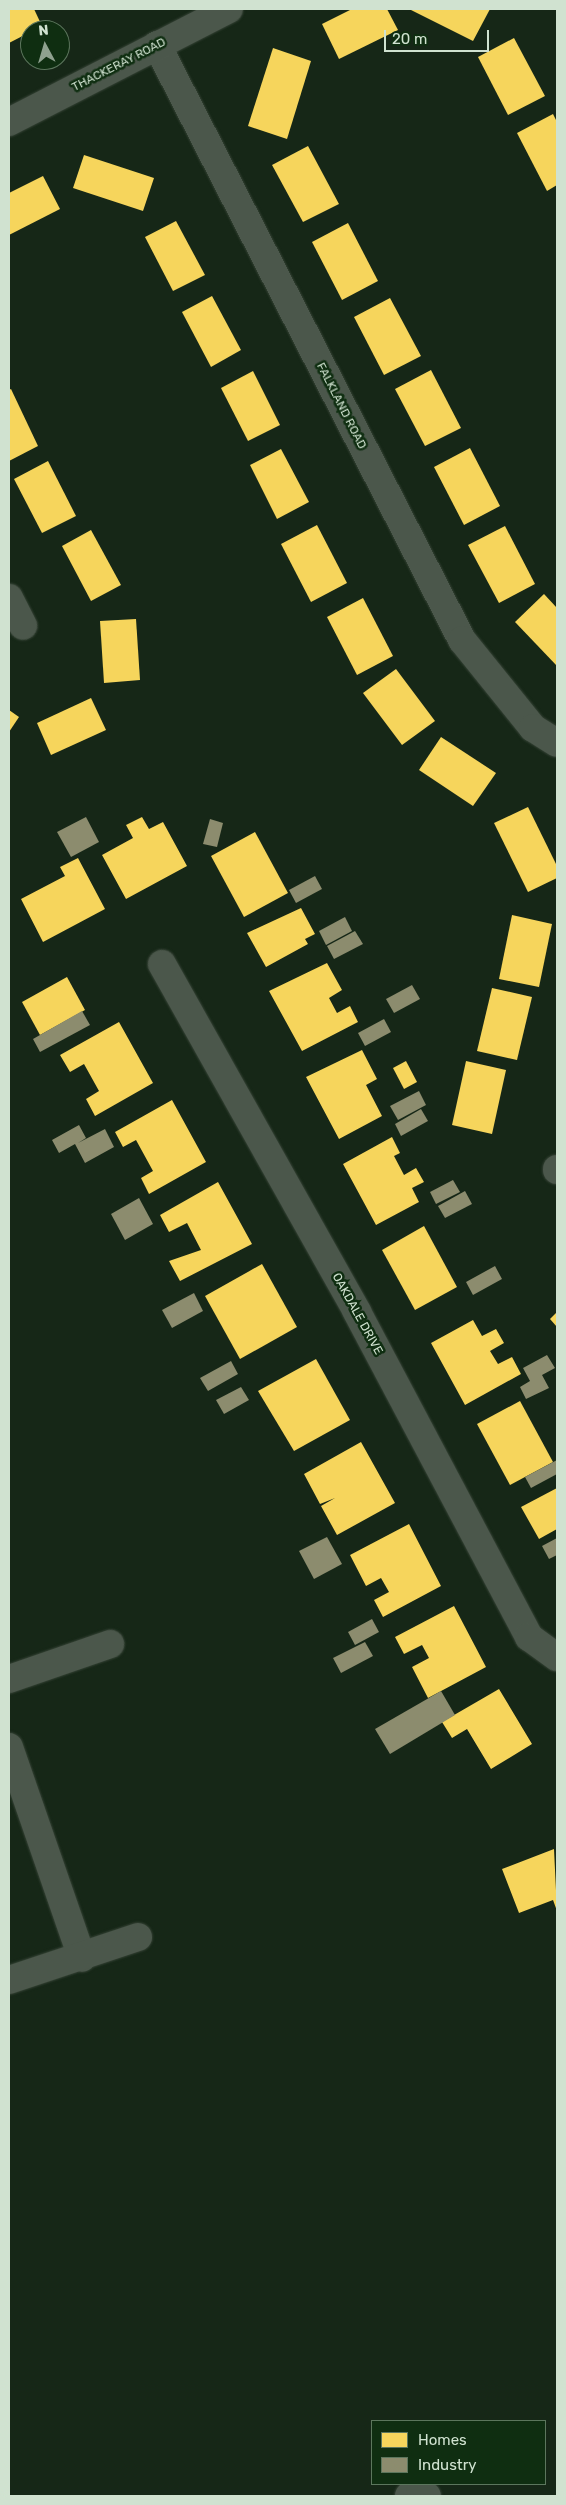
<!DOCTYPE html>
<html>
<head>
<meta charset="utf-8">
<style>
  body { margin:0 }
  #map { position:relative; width:566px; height:2505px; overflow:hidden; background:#162717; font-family:Rubik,sans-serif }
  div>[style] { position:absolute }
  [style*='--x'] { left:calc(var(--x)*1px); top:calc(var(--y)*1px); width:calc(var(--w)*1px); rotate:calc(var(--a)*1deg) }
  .homes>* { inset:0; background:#f6d55c }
  .industry>* { inset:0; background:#8c8c6e }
  .roads { filter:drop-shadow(0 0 1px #354235) drop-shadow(0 0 1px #354235) }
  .minor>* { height:28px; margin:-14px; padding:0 14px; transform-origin:14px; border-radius:14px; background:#4b574b }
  span { translate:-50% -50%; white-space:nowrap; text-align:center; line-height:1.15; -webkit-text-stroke:5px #0f2e11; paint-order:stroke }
  .street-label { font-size:12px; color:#d0e2d0 }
  .frame { position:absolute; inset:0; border:10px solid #d0e2d0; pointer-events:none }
  .legend { position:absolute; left:371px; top:2420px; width:175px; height:65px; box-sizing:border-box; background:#0f2e11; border:1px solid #5c765d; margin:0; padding:6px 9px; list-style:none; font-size:15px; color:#d0e2d0 }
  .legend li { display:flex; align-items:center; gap:10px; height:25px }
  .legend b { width:25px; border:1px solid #5c765d }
  .north { position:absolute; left:20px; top:20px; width:50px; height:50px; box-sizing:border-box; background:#0f2e11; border:1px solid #5c765d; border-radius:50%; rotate:354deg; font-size:14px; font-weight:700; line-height:20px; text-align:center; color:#d0e2d0 }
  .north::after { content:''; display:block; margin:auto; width:18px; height:22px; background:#8fa18f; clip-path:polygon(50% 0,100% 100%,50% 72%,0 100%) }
  .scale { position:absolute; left:384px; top:30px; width:105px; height:22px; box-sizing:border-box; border:2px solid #d0e2d0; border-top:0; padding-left:6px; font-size:15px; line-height:18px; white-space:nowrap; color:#d0e2d0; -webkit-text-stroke:4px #0f2e11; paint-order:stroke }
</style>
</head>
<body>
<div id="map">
  <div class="homes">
    <div style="clip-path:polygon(9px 9px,34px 9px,42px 26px,9px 43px)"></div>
    <div style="clip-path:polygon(352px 9px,387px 9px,398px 30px,339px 59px,322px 24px)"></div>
    <div style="clip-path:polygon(409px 9px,490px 9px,473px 41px)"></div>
    <div style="clip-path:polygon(514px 38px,545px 96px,508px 115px,478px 57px)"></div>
    <div style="clip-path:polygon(273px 48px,311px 61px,287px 139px,248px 126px)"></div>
    <div style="clip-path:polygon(553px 114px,557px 122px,557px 185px,547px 191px,517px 133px)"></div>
    <div style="clip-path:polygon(308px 146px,339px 204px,303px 222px,272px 165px)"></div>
    <div style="clip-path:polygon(84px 155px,154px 178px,143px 211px,73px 188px)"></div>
    <div style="clip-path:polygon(43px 176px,60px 209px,9px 235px,9px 193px)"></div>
    <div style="clip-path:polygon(176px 221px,205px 275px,173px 291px,145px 237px)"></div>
    <div style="clip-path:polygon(348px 223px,378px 281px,342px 300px,312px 242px)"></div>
    <div style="clip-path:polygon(212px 296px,241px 350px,211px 367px,182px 312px)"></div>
    <div style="clip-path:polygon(390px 298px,421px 356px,384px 375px,354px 317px)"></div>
    <div style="clip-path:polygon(431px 370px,461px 428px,425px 446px,395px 389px)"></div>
    <div style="clip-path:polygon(253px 371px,280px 425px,248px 441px,221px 388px)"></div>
    <div style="clip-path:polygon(11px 389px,38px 446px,9px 461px,9px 390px)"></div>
    <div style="clip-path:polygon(470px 448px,500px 506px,464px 525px,434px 467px)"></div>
    <div style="clip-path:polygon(281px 449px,309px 502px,277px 519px,250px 465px)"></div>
    <div style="clip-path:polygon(48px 461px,76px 516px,42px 533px,14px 479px)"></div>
    <div style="clip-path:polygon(317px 525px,347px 583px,311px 602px,281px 544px)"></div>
    <div style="clip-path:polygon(505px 526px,535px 584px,499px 603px,468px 545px)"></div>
    <div style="clip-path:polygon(91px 530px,121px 585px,91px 601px,62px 546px)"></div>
    <div style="clip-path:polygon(544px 594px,557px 608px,557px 666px,515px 622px)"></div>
    <div style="clip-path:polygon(363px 598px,393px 656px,357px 675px,327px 617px)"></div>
    <div style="clip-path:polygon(136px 619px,140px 680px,104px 683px,100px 621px)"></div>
    <div style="clip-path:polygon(396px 669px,435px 721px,402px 745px,363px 693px)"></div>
    <div style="clip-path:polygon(91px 698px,106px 730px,51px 755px,37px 723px)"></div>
    <div style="clip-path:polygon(9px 710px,19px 717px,9px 732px)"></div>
    <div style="clip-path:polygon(441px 737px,496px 773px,473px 806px,419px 770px)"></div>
    <div style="clip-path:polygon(528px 807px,557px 866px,557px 878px,528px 892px,494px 823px)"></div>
    <div style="clip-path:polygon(142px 817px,149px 829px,163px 822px,187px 866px,126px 899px,102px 855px,133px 838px,126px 825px)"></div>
    <div style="clip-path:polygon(255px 832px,288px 893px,244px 917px,211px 856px)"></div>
    <div style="clip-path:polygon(78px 858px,105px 909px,43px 942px,21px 899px,65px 876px,60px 867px)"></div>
    <div style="clip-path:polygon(301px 908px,315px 934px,305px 939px,308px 944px,266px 967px,247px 933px)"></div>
    <div style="clip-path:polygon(512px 915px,552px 924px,539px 987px,499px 979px)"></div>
    <div style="clip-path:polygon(327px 963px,342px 990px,329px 998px,337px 1013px,350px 1006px,358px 1022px,302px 1051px,269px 991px)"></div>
    <div style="clip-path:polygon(67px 977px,85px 1010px,40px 1035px,22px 1002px)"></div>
    <div style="clip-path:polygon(492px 988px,532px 997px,517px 1060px,477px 1051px)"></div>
    <div style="clip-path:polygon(119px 1022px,153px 1083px,95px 1116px,86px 1099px,99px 1091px,84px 1064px,70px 1072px,60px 1055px)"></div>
    <div style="clip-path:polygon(362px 1050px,377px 1079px,366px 1085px,382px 1116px,339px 1139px,306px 1077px)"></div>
    <div style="clip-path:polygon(406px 1061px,417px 1082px,404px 1089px,393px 1068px)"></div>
    <div style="clip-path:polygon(466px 1061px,506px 1070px,492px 1134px,452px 1125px)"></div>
    <div style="clip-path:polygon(172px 1100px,206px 1162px,149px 1194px,141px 1178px,153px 1171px,136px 1140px,123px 1147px,115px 1132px)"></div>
    <div style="clip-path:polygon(392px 1137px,400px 1153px,394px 1156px,404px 1175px,416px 1168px,424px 1182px,412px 1188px,419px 1202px,376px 1225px,343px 1164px)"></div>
    <div style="clip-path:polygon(218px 1182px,252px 1244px,180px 1281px,169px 1261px,201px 1250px,187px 1223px,169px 1232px,160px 1215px)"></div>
    <div style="clip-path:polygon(424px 1226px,457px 1287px,415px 1310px,382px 1250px)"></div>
    <div style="clip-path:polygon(262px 1264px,297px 1327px,240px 1359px,205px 1296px)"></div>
    <div style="clip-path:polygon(557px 1312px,557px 1327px,550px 1319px)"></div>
    <div style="clip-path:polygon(473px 1320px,482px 1336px,496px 1329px,504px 1343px,490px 1351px,498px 1364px,512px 1357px,521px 1374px,465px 1405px,431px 1343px)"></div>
    <div style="clip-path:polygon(316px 1359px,350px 1420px,294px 1451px,258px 1391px)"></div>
    <div style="clip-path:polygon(520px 1401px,553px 1462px,510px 1485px,477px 1424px)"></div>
    <div style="clip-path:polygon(361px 1442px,395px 1503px,337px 1535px,321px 1506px,335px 1498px,320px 1504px,304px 1474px)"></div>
    <div style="clip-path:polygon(557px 1488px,557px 1529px,539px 1539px,521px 1507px)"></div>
    <div style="clip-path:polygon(409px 1524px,441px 1586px,383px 1617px,374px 1600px,389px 1592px,381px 1578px,366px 1586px,350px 1555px)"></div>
    <div style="clip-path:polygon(454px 1606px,486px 1667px,428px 1698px,412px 1667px,429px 1658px,422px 1645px,404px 1654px,395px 1637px)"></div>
    <div style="clip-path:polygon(499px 1689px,532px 1744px,491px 1769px,467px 1729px,452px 1738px,442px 1722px)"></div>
    <div style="clip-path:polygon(554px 1849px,557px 1911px,553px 1900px,519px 1913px,502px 1869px)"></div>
  </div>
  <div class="industry">
    <div style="clip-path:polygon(86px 817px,99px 842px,71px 857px,57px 832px)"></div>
    <div style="clip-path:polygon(210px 819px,223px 823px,217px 847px,203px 844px)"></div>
    <div style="clip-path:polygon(315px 876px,322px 889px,296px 903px,289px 890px)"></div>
    <div style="clip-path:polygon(345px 917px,352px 931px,326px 945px,319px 931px)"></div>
    <div style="clip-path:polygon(355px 931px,363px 944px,334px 959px,327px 946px)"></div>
    <div style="clip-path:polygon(412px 985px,420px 999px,394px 1013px,386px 999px)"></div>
    <div style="clip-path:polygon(82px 1011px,90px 1025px,40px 1052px,33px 1039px)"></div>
    <div style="clip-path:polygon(384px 1019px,391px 1032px,365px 1046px,358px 1033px)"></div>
    <div style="clip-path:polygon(419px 1091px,426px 1105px,398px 1120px,390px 1106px)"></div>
    <div style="clip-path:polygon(421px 1109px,428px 1121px,401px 1136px,395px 1124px)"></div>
    <div style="clip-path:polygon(79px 1125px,86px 1138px,78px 1143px,105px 1129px,114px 1147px,85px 1163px,75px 1144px,59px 1153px,52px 1140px)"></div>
    <div style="clip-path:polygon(453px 1180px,460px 1192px,436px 1204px,430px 1192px)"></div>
    <div style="clip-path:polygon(465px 1191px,472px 1204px,445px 1218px,438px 1206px)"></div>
    <div style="clip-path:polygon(139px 1198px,153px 1224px,125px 1240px,111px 1214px)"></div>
    <div style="clip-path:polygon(495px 1266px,502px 1279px,473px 1295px,466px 1282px)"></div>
    <div style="clip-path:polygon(194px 1293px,203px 1311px,172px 1328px,162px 1310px)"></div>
    <div style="clip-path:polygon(547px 1355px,555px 1368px,542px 1375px,549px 1388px,526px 1399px,520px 1387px,530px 1381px,523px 1368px)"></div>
    <div style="clip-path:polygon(231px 1361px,238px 1374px,208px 1391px,200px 1378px)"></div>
    <div style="clip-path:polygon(241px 1387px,249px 1400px,224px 1414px,216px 1400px)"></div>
    <div style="clip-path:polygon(557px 1460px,557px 1474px,531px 1488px,525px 1477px)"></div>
    <div style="clip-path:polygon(327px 1537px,342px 1564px,314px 1579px,299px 1551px)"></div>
    <div style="clip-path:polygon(557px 1538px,557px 1555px,549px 1559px,542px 1546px)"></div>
    <div style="clip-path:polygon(372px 1619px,379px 1632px,355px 1645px,348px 1632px)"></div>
    <div style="clip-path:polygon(365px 1642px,373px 1656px,341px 1673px,333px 1658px)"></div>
    <div style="clip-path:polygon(441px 1691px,455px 1715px,390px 1754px,375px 1729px)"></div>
  </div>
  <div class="roads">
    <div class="minor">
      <div style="--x:157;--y:45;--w:669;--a:62.86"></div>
      <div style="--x:462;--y:640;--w:113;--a:51.1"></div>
      <div style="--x:533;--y:728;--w:28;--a:32"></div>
      <div style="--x:9;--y:122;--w:247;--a:-27.2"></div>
      <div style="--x:9;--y:598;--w:31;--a:63"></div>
      <div style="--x:162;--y:964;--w:399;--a:60.7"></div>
      <div style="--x:357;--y:1312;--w:368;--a:62.1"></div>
      <div style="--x:529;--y:1637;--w:34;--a:36"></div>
      <div style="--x:557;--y:1170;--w:1;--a:-90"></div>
      <div style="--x:9;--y:1679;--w:107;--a:-19.1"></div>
      <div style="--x:9;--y:1747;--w:223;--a:70.9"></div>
      <div style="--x:9;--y:1980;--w:136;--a:-18.4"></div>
      <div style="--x:409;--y:2496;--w:12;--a:-20"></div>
      <div style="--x:420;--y:2492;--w:8;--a:30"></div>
    </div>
  </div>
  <div class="street-label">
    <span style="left:119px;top:65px;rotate:-27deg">THACKERAY ROAD</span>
    <span style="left:341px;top:406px;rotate:63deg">FALKLAND ROAD</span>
    <span style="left:357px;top:1314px;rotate:61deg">OAKDALE DRIVE</span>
  </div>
  <div class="frame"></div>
  <ul class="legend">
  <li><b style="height:14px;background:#f6d55c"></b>Homes</li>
  <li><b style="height:14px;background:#8c8c6e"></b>Industry</li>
  </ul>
  <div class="north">N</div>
  <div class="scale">20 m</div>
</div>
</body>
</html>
